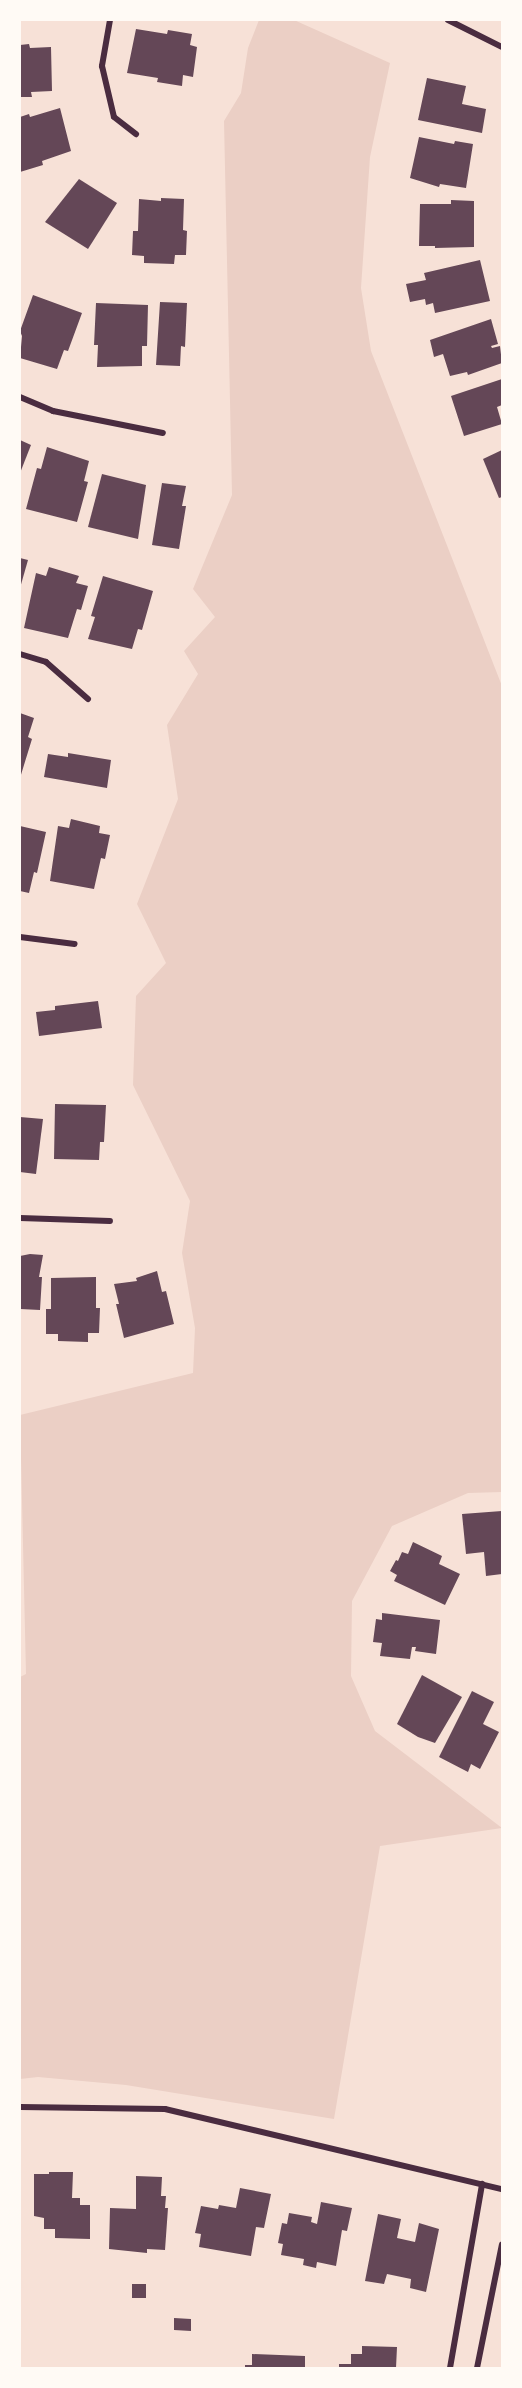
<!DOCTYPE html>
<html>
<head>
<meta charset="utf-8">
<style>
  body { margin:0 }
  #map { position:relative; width:522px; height:2388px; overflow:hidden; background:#f7e1d7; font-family:Lato,sans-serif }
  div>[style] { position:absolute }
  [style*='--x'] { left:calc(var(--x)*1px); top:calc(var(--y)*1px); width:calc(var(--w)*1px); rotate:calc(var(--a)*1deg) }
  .green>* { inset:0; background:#ebcfc5 }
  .building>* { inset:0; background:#644757 }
  .minor>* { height:6px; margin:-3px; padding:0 3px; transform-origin:3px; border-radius:3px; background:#4a2c40 }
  span { translate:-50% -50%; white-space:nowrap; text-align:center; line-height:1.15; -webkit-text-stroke:5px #fffaf5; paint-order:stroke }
  .frame { position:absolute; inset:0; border:21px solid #fffaf5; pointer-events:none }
</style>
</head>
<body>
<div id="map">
  <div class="green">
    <div style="clip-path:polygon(259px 20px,294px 20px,390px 63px,370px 157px,361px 288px,371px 351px,502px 686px,502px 1492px,468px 1493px,392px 1526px,352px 1601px,351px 1676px,375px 1731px,502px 1828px,380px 1846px,334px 2119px,126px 2085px,38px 2077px,20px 2079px,20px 1677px,26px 1674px,20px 1415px,193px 1373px,195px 1328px,182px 1253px,190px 1201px,133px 1085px,136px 996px,166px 963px,137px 904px,178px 799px,167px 725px,198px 674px,184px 651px,215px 617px,193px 589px,232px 495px,224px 121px,241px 93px,248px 48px)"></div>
  </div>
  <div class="building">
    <div style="clip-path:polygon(136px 29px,167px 34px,168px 30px,192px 34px,190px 45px,197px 47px,193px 77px,183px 75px,182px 86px,157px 82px,158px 78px,127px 73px)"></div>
    <div style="clip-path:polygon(29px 44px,30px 48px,51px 47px,52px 91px,31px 92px,32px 97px,20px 97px,20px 45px)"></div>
    <div style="clip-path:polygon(427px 78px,466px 86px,462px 104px,486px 109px,482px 133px,418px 120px)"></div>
    <div style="clip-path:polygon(60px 108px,71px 151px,42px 161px,43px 165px,20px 172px,20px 117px,29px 114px,30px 117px)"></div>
    <div style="clip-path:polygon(419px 137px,454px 144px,455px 141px,473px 144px,466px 188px,440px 184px,439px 187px,410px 178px)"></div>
    <div style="clip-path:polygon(79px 179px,117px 203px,88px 249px,45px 222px)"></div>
    <div style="clip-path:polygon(161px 198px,184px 199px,183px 230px,187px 231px,186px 255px,175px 255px,174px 264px,144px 263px,144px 256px,132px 255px,133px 231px,138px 231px,139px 199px,161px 201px)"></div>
    <div style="clip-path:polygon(451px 200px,474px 201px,474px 247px,435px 248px,435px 246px,419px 246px,420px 204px,451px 204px)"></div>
    <div style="clip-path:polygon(480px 260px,490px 301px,435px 313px,433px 303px,426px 305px,425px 299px,410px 302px,406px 284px,426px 280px,424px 273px)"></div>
    <div style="clip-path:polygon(33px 295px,82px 313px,68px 351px,64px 350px,57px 369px,20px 358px,22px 336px,20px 331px)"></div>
    <div style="clip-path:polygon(160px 302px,187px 303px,185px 347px,181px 346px,180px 366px,156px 365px)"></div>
    <div style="clip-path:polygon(96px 303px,148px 305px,147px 346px,142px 346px,142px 366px,97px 367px,98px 345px,94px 345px)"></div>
    <div style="clip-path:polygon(491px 319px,498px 344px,491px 346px,492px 348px,500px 346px,502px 363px,468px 375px,467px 372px,450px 376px,443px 354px,434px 357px,430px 340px)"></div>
    <div style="clip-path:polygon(502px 379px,502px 405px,497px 407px,502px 424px,464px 436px,451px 396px)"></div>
    <div style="clip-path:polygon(20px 440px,31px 445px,20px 473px)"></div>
    <div style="clip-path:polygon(47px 447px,89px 461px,84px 481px,88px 482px,77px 522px,26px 509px,37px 468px,41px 469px)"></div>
    <div style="clip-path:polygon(502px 450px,502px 497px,499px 498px,483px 459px)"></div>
    <div style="clip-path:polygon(102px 474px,146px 485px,138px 539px,88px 527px)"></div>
    <div style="clip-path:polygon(162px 483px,186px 486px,182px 506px,186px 506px,179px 549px,152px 545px)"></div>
    <div style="clip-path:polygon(20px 558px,28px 560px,20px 588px)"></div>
    <div style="clip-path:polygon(49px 567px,79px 576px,76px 583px,88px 586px,81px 610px,77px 609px,68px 638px,24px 628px,36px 573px,46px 576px)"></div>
    <div style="clip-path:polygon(103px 576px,153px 591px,142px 630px,138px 629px,132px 649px,88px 639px,95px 617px,91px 616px)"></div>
    <div style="clip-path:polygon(20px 713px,34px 718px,28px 737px,32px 739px,20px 778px)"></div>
    <div style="clip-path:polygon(68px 753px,111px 760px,107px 788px,44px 777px,48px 754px,68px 757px)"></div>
    <div style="clip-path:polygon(71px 819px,100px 826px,99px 833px,110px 835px,105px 859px,101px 858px,94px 889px,50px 881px,58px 826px,69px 828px)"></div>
    <div style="clip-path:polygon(20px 826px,46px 832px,37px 873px,34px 872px,29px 893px,20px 891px)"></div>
    <div style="clip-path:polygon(98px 1001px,102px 1028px,39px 1036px,36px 1012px,55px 1010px,55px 1006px)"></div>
    <div style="clip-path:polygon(55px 1104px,106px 1105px,104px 1142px,100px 1142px,99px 1160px,54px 1159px)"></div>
    <div style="clip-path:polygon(20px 1117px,43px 1119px,36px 1174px,20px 1172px)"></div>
    <div style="clip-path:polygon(30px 1254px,43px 1255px,39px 1277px,42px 1277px,40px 1310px,20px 1309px,20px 1256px)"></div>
    <div style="clip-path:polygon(157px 1271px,162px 1292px,166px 1291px,174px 1324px,124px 1338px,116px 1304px,119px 1304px,114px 1284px,137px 1281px,136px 1278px)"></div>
    <div style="clip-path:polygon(96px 1277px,96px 1308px,100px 1308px,99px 1333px,88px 1333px,88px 1342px,58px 1341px,58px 1334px,46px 1334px,46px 1309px,51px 1309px,51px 1278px)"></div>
    <div style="clip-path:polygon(502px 1511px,502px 1574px,486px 1576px,484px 1552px,466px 1554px,462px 1514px)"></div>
    <div style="clip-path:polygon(413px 1542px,442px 1556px,439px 1564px,460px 1574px,445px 1605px,394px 1581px,397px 1575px,390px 1571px,396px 1560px,398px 1561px,402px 1552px,408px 1554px)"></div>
    <div style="clip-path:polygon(382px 1613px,440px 1620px,436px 1654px,415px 1651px,416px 1647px,412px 1647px,410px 1659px,380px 1656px,382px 1643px,373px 1642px,376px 1619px,382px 1620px)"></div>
    <div style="clip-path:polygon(422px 1675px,462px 1697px,435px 1743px,418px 1737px,397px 1724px)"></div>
    <div style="clip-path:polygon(472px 1691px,494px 1702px,483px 1724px,499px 1732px,480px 1769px,471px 1764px,468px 1772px,439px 1757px)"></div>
    <div style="clip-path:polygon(49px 2172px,73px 2172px,72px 2198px,80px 2198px,80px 2205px,90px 2205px,90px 2239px,55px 2238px,55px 2229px,44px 2229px,44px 2218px,34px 2216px,34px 2174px,49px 2174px)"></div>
    <div style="clip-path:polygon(136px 2176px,162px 2177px,161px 2196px,166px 2196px,165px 2208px,168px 2208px,165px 2250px,147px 2249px,147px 2253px,109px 2249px,110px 2208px,136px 2209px)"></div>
    <div style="clip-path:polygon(240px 2188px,271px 2194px,264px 2228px,256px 2227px,251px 2256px,199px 2247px,201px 2234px,195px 2233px,201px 2206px,218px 2209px,219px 2205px,236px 2208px)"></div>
    <div style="clip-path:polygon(321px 2202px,352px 2208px,347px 2231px,342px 2230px,336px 2266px,317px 2262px,316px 2268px,303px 2265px,304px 2259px,281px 2255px,283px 2244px,278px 2243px,282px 2223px,287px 2224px,289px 2213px,312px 2217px,311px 2222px,317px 2224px)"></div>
    <div style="clip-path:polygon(378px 2214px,401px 2219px,397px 2238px,415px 2242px,419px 2223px,439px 2229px,426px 2292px,410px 2288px,411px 2279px,387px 2274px,384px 2284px,365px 2281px)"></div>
    <div style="clip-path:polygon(132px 2284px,146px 2284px,146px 2298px,132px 2298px)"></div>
    <div style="clip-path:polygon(174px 2318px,191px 2319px,191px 2331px,174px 2330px)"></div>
    <div style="clip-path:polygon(362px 2346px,397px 2347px,396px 2368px,339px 2368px,339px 2364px,351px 2364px,351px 2354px,362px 2354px)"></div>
    <div style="clip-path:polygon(252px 2354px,305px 2356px,305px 2368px,245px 2368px,245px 2365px,252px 2365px)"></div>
  </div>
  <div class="minor">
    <div style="--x:110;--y:20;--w:47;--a:99.9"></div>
    <div style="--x:102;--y:66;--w:52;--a:76.8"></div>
    <div style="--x:114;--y:117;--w:28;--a:38"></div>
    <div style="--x:448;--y:20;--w:60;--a:26.6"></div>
    <div style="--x:20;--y:397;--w:36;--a:23"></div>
    <div style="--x:53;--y:411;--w:112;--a:11.3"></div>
    <div style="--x:20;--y:654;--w:27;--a:17"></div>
    <div style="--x:46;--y:662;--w:56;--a:41.4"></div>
    <div style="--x:20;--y:937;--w:55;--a:7.3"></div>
    <div style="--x:20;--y:1218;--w:90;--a:1.9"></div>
    <div style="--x:20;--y:2107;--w:145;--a:0.8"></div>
    <div style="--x:165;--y:2109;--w:346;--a:13.4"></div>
    <div style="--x:450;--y:2368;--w:187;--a:-80.1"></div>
    <div style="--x:477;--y:2368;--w:126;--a:-78.6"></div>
  </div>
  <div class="frame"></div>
</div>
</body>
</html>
